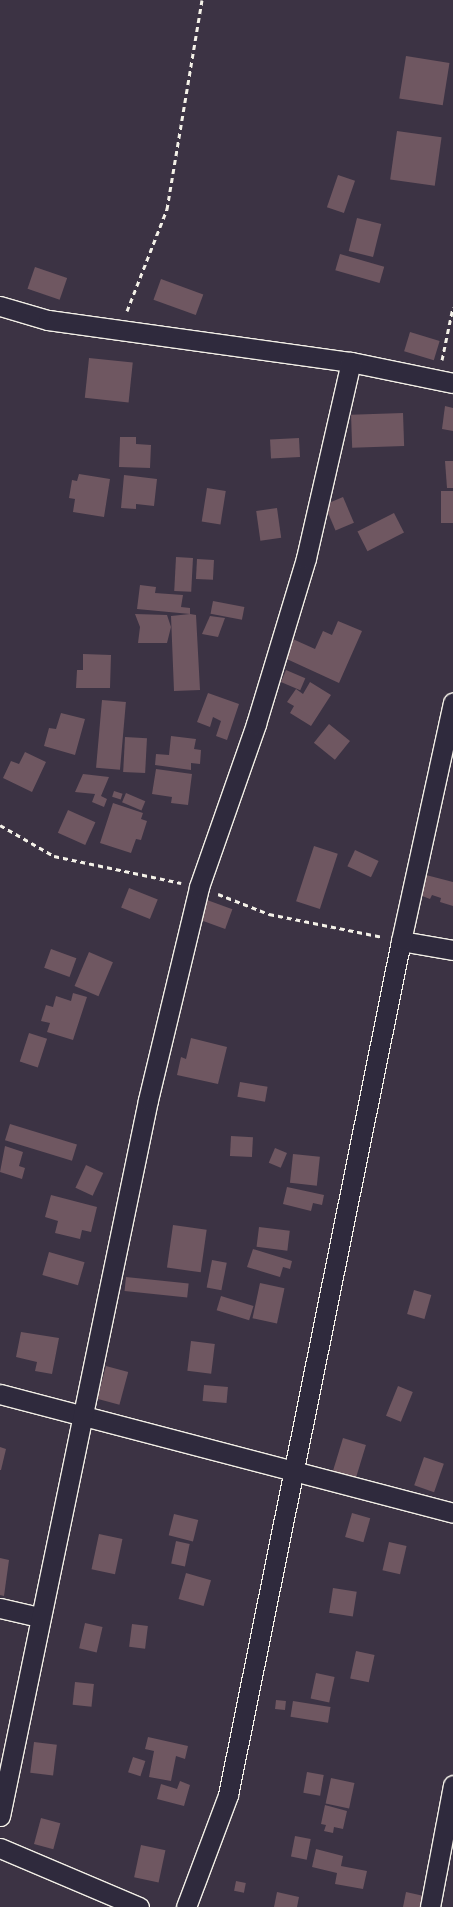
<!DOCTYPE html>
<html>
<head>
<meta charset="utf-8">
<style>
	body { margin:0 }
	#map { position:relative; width:453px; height:1907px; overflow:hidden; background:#3c3344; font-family:"Comic Neue",sans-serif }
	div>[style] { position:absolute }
	.building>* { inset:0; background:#6f5761; transform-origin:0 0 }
	.path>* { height:3px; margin-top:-1.5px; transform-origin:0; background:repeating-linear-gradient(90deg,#f4f1e8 0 5px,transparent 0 9px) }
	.roads { filter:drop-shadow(1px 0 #f4f1e8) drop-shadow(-1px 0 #f4f1e8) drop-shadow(0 1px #f4f1e8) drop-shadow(0 -1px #f4f1e8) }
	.street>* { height:19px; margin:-9.5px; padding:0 9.5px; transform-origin:9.5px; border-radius:9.5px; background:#2f2a3d }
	span { translate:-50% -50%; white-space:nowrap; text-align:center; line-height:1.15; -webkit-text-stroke:4.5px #2f2a3d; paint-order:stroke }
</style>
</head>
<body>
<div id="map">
	<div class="building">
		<div style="left:406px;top:56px;width:44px;height:43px;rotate:9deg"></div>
		<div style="left:397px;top:131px;width:45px;height:49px;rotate:8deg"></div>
		<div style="left:338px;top:175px;width:18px;height:34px;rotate:19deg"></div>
		<div style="left:357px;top:218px;width:25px;height:34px;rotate:14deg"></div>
		<div style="left:340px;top:254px;width:46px;height:17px;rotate:16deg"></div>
		<div style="left:35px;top:267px;width:34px;height:23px;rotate:19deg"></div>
		<div style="left:161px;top:279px;width:45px;height:22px;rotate:20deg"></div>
		<div style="left:410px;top:332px;width:31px;height:20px;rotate:17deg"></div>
		<div style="left:89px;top:358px;width:44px;height:40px;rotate:6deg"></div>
		<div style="clip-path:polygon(445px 406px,453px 408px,453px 431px,442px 429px)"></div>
		<div style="left:403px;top:413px;width:33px;height:52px;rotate:88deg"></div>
		<div style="clip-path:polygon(120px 437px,136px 437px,136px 444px,151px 445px,150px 468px,119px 467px)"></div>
		<div style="left:299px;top:438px;width:19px;height:29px;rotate:87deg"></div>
		<div style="clip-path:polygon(445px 461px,453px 461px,453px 488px,447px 488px)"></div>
		<div style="clip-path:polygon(79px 474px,110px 479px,104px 517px,73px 512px,75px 499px,69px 498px,72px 480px,77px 481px)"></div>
		<div style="clip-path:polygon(124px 475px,157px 479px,154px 506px,136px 504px,136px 509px,121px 508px)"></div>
		<div style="left:207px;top:488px;width:19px;height:34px;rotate:9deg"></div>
		<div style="left:441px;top:491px;width:12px;height:32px"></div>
		<div style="left:343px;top:497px;width:28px;height:20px;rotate:67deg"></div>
		<div style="left:277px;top:508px;width:30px;height:21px;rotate:82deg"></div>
		<div style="left:394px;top:513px;width:22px;height:41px;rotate:63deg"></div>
		<div style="left:176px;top:557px;width:17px;height:34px;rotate:3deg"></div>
		<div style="left:197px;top:559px;width:17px;height:20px;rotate:3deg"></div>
		<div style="clip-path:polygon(140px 585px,156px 587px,155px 593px,183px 595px,181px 607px,190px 608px,190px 614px,196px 615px,200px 690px,174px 691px,171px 616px,190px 614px,137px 609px)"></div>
		<div style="left:213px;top:601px;width:32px;height:13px;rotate:11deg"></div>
		<div style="clip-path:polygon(135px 614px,167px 615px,171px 627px,167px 643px,138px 643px,140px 627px)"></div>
		<div style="clip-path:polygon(210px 616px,225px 618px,218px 637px,202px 634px)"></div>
		<div style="clip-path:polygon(338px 621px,362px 631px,339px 683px,278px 655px,286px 636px,315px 649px,323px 631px,332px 635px)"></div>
		<div style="clip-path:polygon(83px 654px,111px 655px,110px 688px,76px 688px,77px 670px,83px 670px)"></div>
		<div style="left:286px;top:670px;width:21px;height:13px;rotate:23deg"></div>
		<div style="clip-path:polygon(310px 682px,331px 695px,311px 726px,290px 713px,294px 706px,287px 702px,296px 689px,303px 694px)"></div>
		<div style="clip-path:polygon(208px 693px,239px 704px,227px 740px,216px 736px,221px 721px,213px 717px,210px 727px,197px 722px)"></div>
		<div style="left:102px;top:700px;width:24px;height:68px;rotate:5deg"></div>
		<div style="clip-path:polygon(61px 713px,85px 719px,75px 755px,44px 746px,49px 728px,56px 729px)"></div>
		<div style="left:329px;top:724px;width:27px;height:24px;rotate:39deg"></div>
		<div style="clip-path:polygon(171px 736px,196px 739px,194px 749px,201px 750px,200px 764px,191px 763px,191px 770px,155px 765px,156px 754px,169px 755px)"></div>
		<div style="left:125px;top:737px;width:22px;height:35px;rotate:3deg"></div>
		<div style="clip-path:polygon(25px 752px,46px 762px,32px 792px,3px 778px,11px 761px,19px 764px)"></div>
		<div style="clip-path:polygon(156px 769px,192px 774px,188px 805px,171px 803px,172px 797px,152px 794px)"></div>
		<div style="clip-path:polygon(83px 774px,109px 777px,101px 796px,107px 799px,104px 807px,92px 802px,95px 794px,75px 792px)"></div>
		<div style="left:114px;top:791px;width:9px;height:6px;rotate:18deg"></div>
		<div style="left:126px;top:793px;width:21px;height:10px;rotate:23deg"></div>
		<div style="clip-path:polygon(113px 803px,143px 813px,141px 819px,147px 821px,141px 840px,136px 839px,131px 853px,100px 843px)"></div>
		<div style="left:68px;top:810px;width:30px;height:25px;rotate:24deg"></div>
		<div style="left:314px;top:846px;width:25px;height:58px;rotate:18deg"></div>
		<div style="left:355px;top:850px;width:26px;height:18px;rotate:25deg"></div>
		<div style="clip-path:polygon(426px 875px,453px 882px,453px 906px,440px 902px,441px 898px,432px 895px,430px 899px,417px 894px)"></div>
		<div style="left:129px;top:888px;width:31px;height:21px;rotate:22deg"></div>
		<div style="left:207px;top:900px;width:27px;height:21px;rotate:20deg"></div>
		<div style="left:51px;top:949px;width:27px;height:20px;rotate:20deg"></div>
		<div style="left:89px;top:952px;width:26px;height:37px;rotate:23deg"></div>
		<div style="clip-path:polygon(73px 993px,87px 997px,73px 1040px,47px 1032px,50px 1023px,41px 1021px,46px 1005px,53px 1007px,56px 996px,71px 1001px)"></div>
		<div style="left:29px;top:1033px;width:19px;height:30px;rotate:18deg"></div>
		<div style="clip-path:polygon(191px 1038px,227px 1047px,218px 1084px,177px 1075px,181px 1057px,186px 1059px)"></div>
		<div style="left:240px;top:1082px;width:28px;height:15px;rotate:10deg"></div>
		<div style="left:10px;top:1124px;width:70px;height:17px;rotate:17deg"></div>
		<div style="left:231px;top:1136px;width:22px;height:20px;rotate:3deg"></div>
		<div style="clip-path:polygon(5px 1146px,23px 1152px,19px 1166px,25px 1168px,22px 1179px,0 1172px)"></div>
		<div style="left:275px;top:1148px;width:13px;height:16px;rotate:23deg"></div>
		<div style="left:293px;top:1154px;width:27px;height:29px;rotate:6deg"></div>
		<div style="left:86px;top:1165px;width:19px;height:25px;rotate:25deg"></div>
		<div style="clip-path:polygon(287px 1187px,324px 1195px,322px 1205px,313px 1203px,311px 1211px,283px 1204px)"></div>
		<div style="clip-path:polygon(51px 1195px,97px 1207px,91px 1232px,82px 1230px,80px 1239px,55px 1233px,58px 1221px,45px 1217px)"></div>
		<div style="left:173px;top:1225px;width:34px;height:43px;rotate:8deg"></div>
		<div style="left:259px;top:1227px;width:31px;height:20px;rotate:7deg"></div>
		<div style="clip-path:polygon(253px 1249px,292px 1261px,290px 1269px,283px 1267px,280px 1277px,247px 1267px)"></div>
		<div style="left:49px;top:1252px;width:37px;height:24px;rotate:16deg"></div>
		<div style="left:212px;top:1260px;width:15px;height:28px;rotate:11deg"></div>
		<div style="left:126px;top:1277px;width:63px;height:14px;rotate:6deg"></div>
		<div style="left:260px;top:1283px;width:25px;height:36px;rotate:12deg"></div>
		<div style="left:414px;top:1290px;width:18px;height:25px;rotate:16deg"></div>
		<div style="left:221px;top:1296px;width:34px;height:15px;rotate:17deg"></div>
		<div style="clip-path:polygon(21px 1332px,59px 1338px,52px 1374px,35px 1371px,37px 1362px,16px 1357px)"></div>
		<div style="left:191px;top:1341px;width:24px;height:30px;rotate:7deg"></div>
		<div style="left:106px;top:1366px;width:23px;height:34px;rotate:15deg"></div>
		<div style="left:204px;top:1385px;width:24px;height:16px;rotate:5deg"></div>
		<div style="left:398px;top:1386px;width:16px;height:32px;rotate:22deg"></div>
		<div style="left:343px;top:1438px;width:24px;height:37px;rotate:17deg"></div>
		<div style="clip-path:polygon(0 1447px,6px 1449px,1px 1470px,0 1470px)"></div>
		<div style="left:424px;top:1457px;width:21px;height:30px;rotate:19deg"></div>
		<div style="left:352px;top:1513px;width:19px;height:25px;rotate:16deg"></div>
		<div style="left:174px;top:1514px;width:25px;height:22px;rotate:14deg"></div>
		<div style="left:99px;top:1534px;width:24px;height:36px;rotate:12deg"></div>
		<div style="left:176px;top:1541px;width:14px;height:23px;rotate:12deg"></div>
		<div style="left:389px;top:1542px;width:18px;height:29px;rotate:13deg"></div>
		<div style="clip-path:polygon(0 1558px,9px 1560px,4px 1596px,0 1595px)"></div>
		<div style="left:186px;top:1573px;width:26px;height:27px;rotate:16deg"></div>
		<div style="left:333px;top:1588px;width:24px;height:25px;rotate:9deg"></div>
		<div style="left:85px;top:1623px;width:18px;height:26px;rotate:13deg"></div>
		<div style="left:132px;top:1624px;width:16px;height:23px;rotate:7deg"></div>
		<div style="left:356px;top:1651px;width:19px;height:28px;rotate:12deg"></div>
		<div style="left:316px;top:1673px;width:19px;height:26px;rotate:12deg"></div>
		<div style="left:75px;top:1682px;width:19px;height:23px;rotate:6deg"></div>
		<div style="left:276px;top:1700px;width:10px;height:9px;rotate:6deg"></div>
		<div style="left:293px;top:1701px;width:38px;height:16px;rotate:9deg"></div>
		<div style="clip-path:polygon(148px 1737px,188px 1746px,185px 1759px,176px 1756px,171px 1781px,149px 1777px,154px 1751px,145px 1749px)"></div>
		<div style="left:34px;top:1742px;width:23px;height:31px;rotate:7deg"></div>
		<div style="left:133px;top:1757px;width:13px;height:16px;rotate:18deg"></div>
		<div style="left:307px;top:1772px;width:17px;height:21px;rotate:10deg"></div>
		<div style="left:331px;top:1778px;width:24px;height:26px;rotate:12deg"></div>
		<div style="clip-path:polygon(180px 1781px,190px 1785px,184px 1806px,157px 1799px,161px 1784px,177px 1789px)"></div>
		<div style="clip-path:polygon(325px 1805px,347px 1811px,343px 1829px,334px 1827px,333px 1833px,324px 1831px,326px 1825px,321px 1824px)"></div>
		<div style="left:41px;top:1818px;width:20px;height:27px;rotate:15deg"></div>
		<div style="left:295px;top:1836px;width:16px;height:21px;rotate:11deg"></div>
		<div style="left:141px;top:1845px;width:25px;height:33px;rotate:12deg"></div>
		<div style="clip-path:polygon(316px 1849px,343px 1856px,341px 1866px,367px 1871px,363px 1889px,335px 1884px,337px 1873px,312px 1867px)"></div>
		<div style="left:236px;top:1881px;width:10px;height:10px;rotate:11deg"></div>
		<div style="clip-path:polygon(277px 1892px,299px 1897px,297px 1907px,274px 1907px)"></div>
		<div style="clip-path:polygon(406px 1892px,424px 1896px,422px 1907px,403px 1907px)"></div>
	</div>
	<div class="path">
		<div style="left:127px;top:311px;width:110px;rotate:-68.6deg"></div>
		<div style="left:167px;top:209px;width:212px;rotate:-80.5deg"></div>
		<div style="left:442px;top:360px;width:54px;rotate:-78.3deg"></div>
		<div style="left:0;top:825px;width:62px;rotate:29.9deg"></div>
		<div style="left:54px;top:856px;width:130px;rotate:12deg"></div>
		<div style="left:218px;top:894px;width:55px;rotate:21.4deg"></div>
		<div style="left:269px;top:914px;width:116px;rotate:11.4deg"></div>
	</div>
	<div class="roads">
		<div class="street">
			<div style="left:0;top:306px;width:50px;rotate:16.3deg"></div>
			<div style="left:48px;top:320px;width:306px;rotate:7.9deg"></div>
			<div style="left:351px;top:362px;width:104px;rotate:11.6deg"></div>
			<div style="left:401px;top:941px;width:53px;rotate:9.8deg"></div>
			<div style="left:0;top:1394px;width:468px;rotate:14.7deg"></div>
			<div style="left:0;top:1608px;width:40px;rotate:13deg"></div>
			<div style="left:0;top:1816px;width:731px;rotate:-78.32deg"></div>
			<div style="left:148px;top:1100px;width:219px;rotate:-76.5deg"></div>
			<div style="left:199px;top:887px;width:173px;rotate:-70.7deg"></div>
			<div style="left:256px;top:724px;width:173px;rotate:-73.2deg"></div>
			<div style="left:306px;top:558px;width:201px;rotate:-77.1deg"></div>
			<div style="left:0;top:1848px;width:151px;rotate:23deg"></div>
			<div style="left:186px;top:1907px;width:120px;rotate:-69.4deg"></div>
			<div style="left:228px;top:1795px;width:871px;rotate:-78.55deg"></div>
			<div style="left:401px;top:941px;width:244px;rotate:-77.7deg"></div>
			<div style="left:430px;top:1907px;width:124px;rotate:-79.3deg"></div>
		</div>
	</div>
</div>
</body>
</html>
